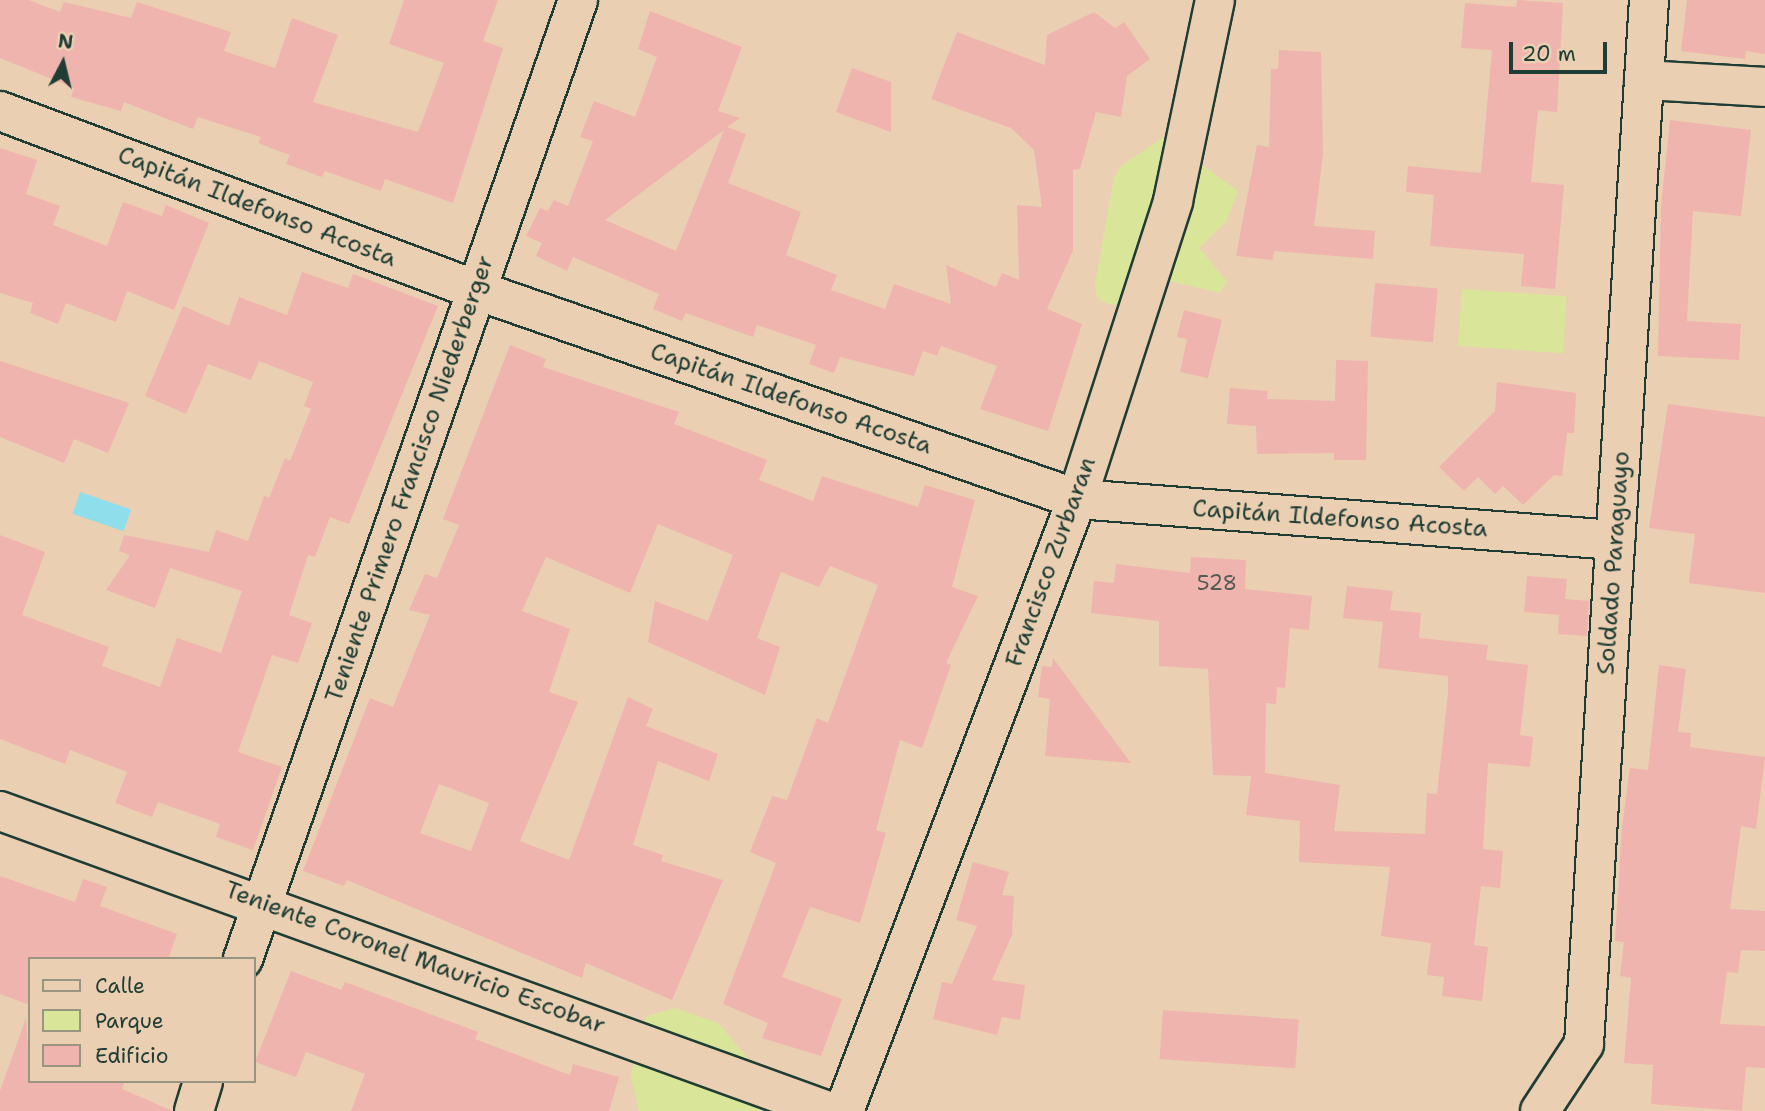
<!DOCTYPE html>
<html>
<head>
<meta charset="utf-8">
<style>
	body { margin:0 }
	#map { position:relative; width:1765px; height:1111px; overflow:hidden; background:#ebcfb2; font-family:"Shantell Sans",sans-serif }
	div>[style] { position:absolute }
	.green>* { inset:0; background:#d9e699; transform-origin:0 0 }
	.water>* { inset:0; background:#8fdeec; transform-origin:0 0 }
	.building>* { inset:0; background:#efb4ae; transform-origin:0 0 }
	.roads { filter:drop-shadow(2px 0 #1f3d34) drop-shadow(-2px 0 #1f3d34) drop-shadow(0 2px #1f3d34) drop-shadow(0 -2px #1f3d34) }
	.minor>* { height:38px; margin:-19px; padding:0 19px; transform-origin:19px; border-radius:19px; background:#ebcfb2 }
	span { translate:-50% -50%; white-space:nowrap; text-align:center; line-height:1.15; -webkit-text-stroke:5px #ebcfb2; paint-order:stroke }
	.number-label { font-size:21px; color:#535b52 }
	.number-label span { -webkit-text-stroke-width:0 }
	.street-label { font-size:24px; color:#1f3d34 }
	.legend { position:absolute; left:28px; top:957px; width:228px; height:126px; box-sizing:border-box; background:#ebcfb2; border:2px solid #999580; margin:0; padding:9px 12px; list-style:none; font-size:21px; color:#1f3d34 }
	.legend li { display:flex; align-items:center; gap:14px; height:35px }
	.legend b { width:35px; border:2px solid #999580 }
	.north { position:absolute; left:28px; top:28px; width:70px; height:70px; -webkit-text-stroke:5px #ebcfb2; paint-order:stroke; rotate:7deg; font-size:19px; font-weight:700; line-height:28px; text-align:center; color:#1f3d34 }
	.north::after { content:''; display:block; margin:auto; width:24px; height:32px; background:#1f3d34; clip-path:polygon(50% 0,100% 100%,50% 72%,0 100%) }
	.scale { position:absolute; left:1509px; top:42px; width:98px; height:32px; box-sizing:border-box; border:4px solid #1f3d34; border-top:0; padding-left:9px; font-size:21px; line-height:24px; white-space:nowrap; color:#1f3d34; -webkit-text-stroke:5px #ebcfb2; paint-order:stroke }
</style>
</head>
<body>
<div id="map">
	<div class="green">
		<div style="clip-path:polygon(1163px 137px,1238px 191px,1227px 220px,1199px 248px,1227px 281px,1220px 293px,1169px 281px,1123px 305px,1108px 304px,1097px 297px,1095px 284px,1114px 178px,1121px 166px)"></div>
		<div style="left:1462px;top:289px;width:105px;height:57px;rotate:4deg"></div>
		<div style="clip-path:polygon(675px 1008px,718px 1023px,793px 1111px,639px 1111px,631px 1076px,640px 1028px,647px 1016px)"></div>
	</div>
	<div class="water">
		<div style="left:80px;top:492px;width:54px;height:23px;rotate:19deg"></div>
	</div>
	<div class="building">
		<div style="clip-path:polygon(0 0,29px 0,60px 12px,64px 2px,131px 18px,137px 2px,231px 32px,224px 51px,275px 68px,292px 18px,338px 35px,313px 102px,418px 132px,444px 63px,389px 44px,404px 0,498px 0,483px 41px,503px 48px,453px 203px,385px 179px,381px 191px,325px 171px,322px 177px,286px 164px,290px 155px,258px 143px,261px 137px,198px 117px,193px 129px,124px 102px,121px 111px,71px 97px,74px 88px,0 58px)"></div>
		<div style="clip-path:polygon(1517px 0,1563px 3px,1557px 112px,1538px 110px,1531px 182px,1564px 185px,1555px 289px,1521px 286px,1524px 254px,1430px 246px,1434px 195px,1406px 192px,1408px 166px,1481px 173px,1492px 50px,1461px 48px,1465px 3px,1516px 7px)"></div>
		<div style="clip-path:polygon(1687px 0,1765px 0,1765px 54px,1746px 51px,1745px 59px,1681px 51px)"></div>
		<div style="clip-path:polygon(evenodd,650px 11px,742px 47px,718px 111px,740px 118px,727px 127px,746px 134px,728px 183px,801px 212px,786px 255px,837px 275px,831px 290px,885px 309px,894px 284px,951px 304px,946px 265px,996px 287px,1002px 273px,1019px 280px,1017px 205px,1042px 207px,1034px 150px,1011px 128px,931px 99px,957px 32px,1045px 65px,1047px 35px,1094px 12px,1115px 28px,1124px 22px,1150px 59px,1127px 76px,1121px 117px,1096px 112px,1080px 169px,1073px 170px,1073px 250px,1047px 309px,1082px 324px,1048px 431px,980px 409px,997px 366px,941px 346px,937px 356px,923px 351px,914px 376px,840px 357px,834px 373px,809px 364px,816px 345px,757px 325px,753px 337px,686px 313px,682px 321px,653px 309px,659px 294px,573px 257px,567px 271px,536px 256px,542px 243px,526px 236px,540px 208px,548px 211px,554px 200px,568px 206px,593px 141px,580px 137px,594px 101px,635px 117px,657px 57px,638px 49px,650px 11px,724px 130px,676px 251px,605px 220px,724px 130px)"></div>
		<div style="clip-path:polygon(1279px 50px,1321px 52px,1323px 154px,1314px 226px,1375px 231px,1373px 259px,1274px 251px,1273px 260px,1236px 256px,1257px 145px,1269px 147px,1271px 69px,1278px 69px)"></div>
		<div style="clip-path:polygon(852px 68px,891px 82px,891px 132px,836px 112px)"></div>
		<div style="clip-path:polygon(1670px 120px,1751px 130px,1741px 216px,1693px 211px,1687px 321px,1741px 324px,1739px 360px,1658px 356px,1661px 207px)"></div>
		<div style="clip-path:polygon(0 148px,37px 160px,26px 194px,60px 206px,53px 225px,107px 246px,123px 202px,162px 216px,166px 205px,209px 223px,174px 310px,127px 291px,116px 322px,66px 303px,58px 324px,30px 313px,33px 303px,0 293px)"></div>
		<div style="clip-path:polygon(302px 272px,348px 288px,353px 274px,438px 306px,349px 524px,330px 517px,315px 557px,308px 555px,289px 615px,312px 623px,298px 663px,272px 655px,238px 752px,282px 767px,253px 850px,216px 837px,220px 824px,158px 802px,152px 817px,115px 803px,127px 772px,70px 750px,65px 764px,0 739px,0 535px,45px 552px,22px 615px,109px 647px,102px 666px,160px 687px,177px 638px,221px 653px,242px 591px,170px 568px,155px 608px,106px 590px,130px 555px,119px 551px,124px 535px,209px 552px,216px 530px,248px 541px,264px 496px,269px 498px,285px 458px,290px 461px,311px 409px,304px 406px,313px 382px,259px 361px,251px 380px,208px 364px,186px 414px,145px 396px,183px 306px,229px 326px,239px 297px,287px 315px)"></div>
		<div style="left:1375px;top:283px;width:63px;height:54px;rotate:5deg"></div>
		<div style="clip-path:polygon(1184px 310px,1222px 320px,1208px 378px,1180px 372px,1187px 339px,1177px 337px)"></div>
		<div style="clip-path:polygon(evenodd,510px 345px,546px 359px,543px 367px,679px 412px,674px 424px,767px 460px,759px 480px,813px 501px,822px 476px,918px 507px,925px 485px,975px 500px,952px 587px,978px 596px,946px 663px,951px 665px,922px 748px,900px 740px,876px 830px,886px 833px,860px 923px,810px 907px,782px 977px,842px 999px,821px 1056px,762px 1038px,768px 1023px,723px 1004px,776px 863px,750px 852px,772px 796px,787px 800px,817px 718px,828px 723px,878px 585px,830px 566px,819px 587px,781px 572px,757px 638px,780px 647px,765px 695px,648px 642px,655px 601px,708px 621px,733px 555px,658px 524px,630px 593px,546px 557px,522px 611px,570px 629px,549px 692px,578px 702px,520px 841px,569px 860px,628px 697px,653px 709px,646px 726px,718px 754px,709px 781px,658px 761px,633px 845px,663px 855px,661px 861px,723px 880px,672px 1000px,586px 963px,582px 978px,347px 880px,344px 886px,303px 871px,370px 698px,393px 707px,430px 615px,409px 610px,425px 574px,437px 578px,459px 525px,443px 519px,510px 345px,439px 784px,489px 803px,471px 851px,420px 833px,439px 784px)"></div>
		<div style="clip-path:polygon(1336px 360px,1368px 361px,1366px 460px,1334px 460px,1334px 453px,1257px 454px,1256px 426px,1227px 424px,1230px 388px,1268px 391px,1267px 399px,1335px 401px)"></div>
		<div style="clip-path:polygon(0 361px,129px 403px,108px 453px,74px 439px,64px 463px,0 437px)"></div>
		<div style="clip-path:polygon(1497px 382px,1576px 393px,1574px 433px,1567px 433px,1562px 476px,1554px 475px,1523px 505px,1503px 486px,1495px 494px,1478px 477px,1464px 491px,1439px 467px,1495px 411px)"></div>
		<div style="clip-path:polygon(1668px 404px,1765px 417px,1765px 593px,1689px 583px,1695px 534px,1649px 528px)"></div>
		<div style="clip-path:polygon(1191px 557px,1246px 560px,1245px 589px,1312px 596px,1309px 630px,1290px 628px,1285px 688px,1277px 687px,1276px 704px,1266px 703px,1265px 773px,1340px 785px,1334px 831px,1425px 834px,1427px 793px,1437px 794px,1448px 693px,1448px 676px,1378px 668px,1383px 622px,1343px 618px,1347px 586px,1393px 591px,1390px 610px,1421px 613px,1419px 638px,1488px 645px,1486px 660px,1528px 665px,1520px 735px,1533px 737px,1530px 767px,1488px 763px,1483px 849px,1503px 851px,1500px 888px,1481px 886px,1474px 945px,1488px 947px,1482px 1001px,1442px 996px,1444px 977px,1427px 975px,1431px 943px,1381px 936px,1390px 867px,1299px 862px,1300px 821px,1246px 815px,1251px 776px,1213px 775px,1208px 669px,1159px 666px,1159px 621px,1091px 613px,1094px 581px,1114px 583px,1116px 564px,1190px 573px)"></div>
		<div style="clip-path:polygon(1527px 576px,1567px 579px,1565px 599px,1589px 601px,1587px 636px,1558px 634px,1559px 615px,1524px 612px)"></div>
		<div style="clip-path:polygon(1053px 658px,1131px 763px,1045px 756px,1050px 699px,1038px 697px,1042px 666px,1052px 667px)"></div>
		<div style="clip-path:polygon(1659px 665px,1686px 669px,1678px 732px,1691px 733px,1690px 747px,1765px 757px,1756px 829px,1741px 826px,1730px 909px,1765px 911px,1765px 951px,1741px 950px,1738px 973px,1727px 972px,1720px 1024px,1765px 1026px,1765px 1068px,1746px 1067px,1742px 1111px,1651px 1104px,1653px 1065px,1624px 1063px,1631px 978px,1620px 976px,1624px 942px,1615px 941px,1622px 827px,1630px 768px,1648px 770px)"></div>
		<div style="clip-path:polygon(973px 862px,1009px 872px,1002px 895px,1014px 896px,1012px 935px,992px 980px,1025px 985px,1020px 1020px,1002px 1017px,997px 1035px,933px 1019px,942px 982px,952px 984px,977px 926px,956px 920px)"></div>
		<div style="clip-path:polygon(0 876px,75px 902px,83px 879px,107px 887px,100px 906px,177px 934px,168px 959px,30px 959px,30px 1005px,0 994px)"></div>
		<div style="clip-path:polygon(291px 971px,341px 990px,345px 982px,438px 1017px,478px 1032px,475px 1039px,570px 1075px,573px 1064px,619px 1077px,609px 1111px,351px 1111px,365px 1074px,306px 1052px,296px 1077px,255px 1062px)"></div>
		<div style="left:1163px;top:1010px;width:136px;height:49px;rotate:4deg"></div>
		<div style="clip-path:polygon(26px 1018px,30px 1081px,125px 1081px,122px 1089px,173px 1111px,0 1111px,0 1091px)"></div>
	</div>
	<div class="roads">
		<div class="minor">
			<div style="left:1644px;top:80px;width:121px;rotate:3.3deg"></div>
			<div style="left:0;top:111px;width:509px;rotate:20.61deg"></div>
			<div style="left:476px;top:290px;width:636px;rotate:19.18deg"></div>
			<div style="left:1077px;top:499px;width:540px;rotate:4.36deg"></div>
			<div style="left:0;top:811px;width:881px;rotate:19.92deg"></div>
			<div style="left:243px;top:959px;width:1016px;rotate:-70.74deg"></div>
			<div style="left:194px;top:1111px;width:31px;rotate:-73deg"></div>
			<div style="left:844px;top:1111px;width:655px;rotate:-69.16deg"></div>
			<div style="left:1077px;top:499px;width:313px;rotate:-72.1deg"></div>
			<div style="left:1173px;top:201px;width:205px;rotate:-78.2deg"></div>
			<div style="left:1540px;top:1111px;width:80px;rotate:-56.7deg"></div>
			<div style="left:1584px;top:1044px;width:1046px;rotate:-86.44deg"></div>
		</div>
	</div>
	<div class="number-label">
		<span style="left:1217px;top:583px">528</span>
	</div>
	<div class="street-label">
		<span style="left:257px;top:207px;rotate:21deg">Capitán Ildefonso Acosta</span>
		<span style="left:791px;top:399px;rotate:19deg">Capitán Ildefonso Acosta</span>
		<span style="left:410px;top:479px;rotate:-71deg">Teniente Primero Francisco Niederberger</span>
		<span style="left:1340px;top:519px;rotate:4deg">Capitán Ildefonso Acosta</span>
		<span style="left:1051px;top:562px;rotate:-70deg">Francisco Zurbaran</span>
		<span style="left:1614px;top:563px;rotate:-86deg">Soldado Paraguayo</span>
		<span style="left:415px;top:958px;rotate:20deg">Teniente Coronel Mauricio Escobar</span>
	</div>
	<ul class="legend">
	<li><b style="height:9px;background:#ebcfb2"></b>Calle</li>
	<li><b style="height:19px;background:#d9e699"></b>Parque</li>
	<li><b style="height:19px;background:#efb4ae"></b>Edificio</li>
	</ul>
	<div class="north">N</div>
	<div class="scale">20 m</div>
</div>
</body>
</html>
